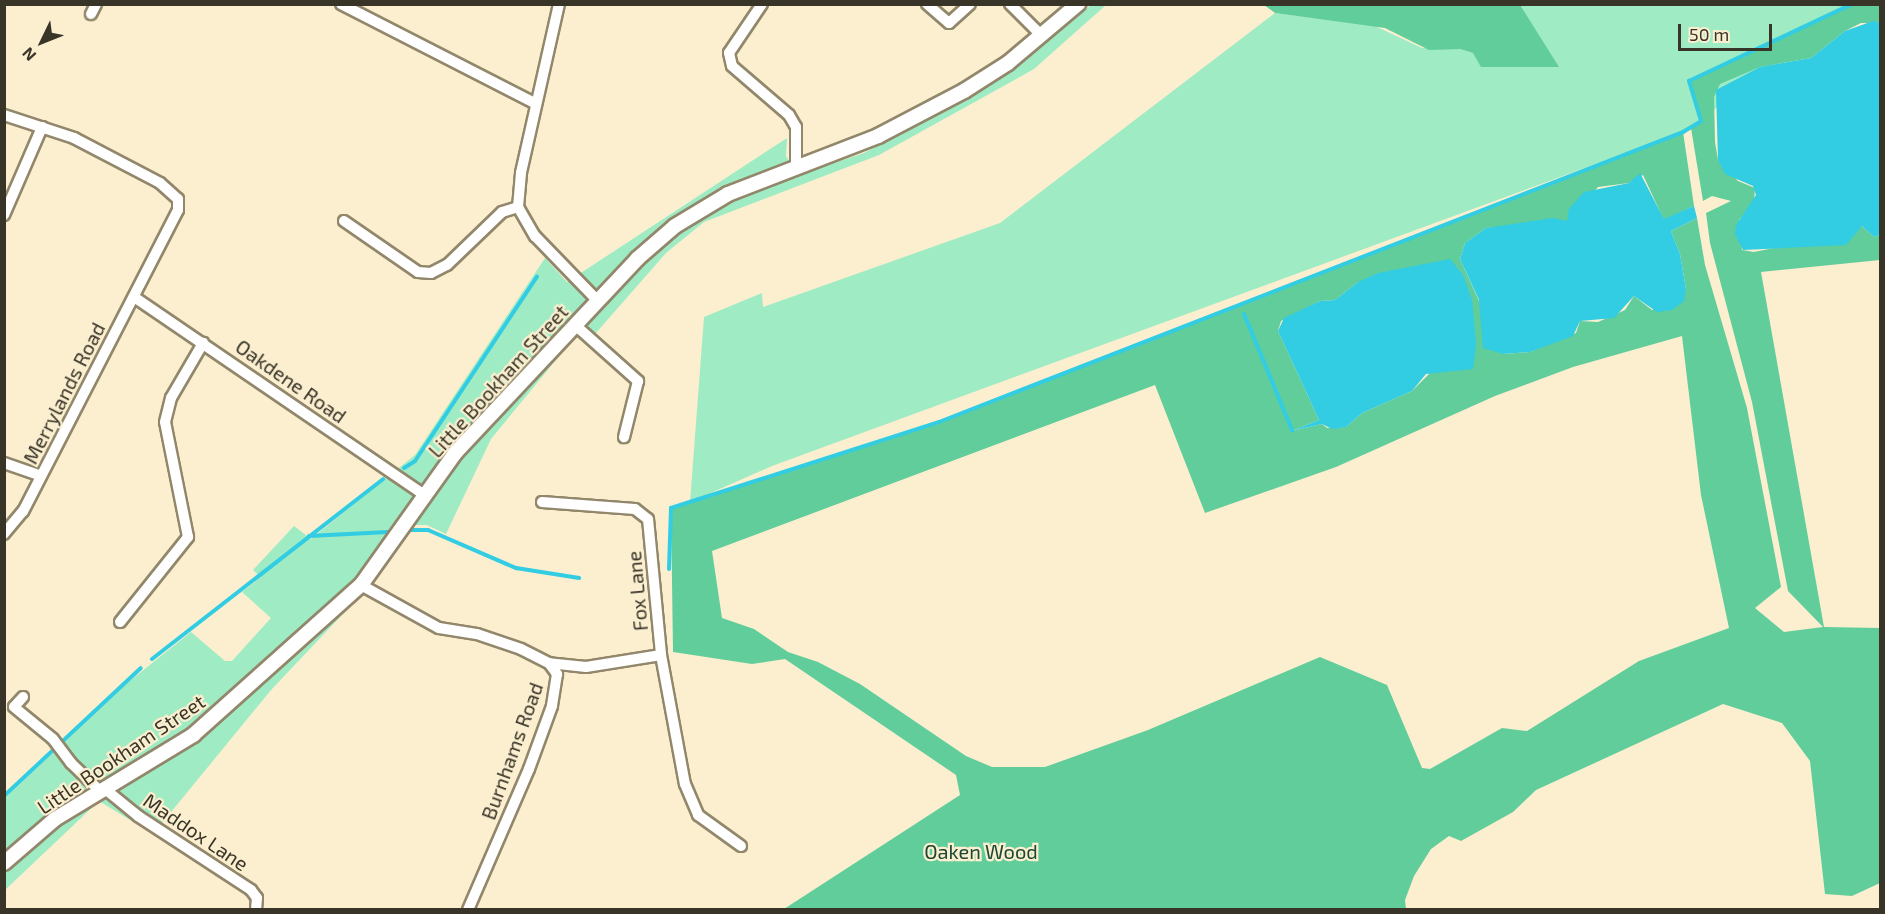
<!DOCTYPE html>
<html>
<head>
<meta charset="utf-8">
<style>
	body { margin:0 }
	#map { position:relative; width:1885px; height:914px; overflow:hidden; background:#fbefd0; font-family:"Exo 2",sans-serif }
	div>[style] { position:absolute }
	.green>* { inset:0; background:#9febc4 }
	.forest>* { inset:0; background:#60cd9b }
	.water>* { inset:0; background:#32cce3 }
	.stream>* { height:4px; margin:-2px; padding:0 2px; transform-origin:2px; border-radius:2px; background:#32cce3 }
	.roads { filter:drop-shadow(2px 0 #92876b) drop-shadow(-2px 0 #92876b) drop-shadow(0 2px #92876b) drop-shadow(0 -2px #92876b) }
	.minor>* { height:10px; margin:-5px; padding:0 5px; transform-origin:5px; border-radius:5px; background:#fff }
	.tertiary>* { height:14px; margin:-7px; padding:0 7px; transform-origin:7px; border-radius:7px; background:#fff }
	span { translate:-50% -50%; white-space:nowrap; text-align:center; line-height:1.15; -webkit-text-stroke:4.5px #fbefd0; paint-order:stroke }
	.street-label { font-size:20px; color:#393428 }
	.park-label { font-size:20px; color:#1b4834 }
	.frame { position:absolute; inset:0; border:6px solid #393428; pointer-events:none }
	.north { position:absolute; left:12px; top:12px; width:60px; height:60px; -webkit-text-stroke:4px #fbefd0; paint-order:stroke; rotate:227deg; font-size:16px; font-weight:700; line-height:24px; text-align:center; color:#393428 }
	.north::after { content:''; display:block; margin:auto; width:21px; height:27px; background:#393428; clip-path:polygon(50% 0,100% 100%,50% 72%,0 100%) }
	.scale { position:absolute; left:1678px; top:24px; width:94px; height:27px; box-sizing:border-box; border:3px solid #393428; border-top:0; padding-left:8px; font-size:18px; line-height:21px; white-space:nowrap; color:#393428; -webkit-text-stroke:4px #fbefd0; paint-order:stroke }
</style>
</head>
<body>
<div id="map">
	<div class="green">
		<div style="clip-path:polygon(1091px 5px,1106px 5px,1034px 69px,879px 155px,704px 222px,666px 253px,595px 334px,585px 329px,565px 349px,491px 439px,446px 534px,427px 525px,414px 525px,377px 578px,271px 690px,153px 834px,99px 801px,5px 890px,5px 798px,126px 684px,191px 632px,225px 661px,232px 661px,271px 618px,242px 592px,261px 577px,253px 570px,294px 526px,311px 539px,415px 455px,545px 258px,567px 282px,787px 138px,786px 156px,798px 175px,864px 153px,1003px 76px)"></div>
		<div style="clip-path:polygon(1518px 5px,1858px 5px,1683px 132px,772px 466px,690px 502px,704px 317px,762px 293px,763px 307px,1000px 223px,1275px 13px,1375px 26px,1422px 48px,1460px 49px,1473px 53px)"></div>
	</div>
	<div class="forest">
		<div style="clip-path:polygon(1264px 5px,1520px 5px,1559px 67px,1481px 67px,1473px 53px,1460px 49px,1429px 50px,1385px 28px,1275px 13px)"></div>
		<div style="clip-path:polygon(evenodd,1852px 5px,1880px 5px,1880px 23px,1861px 23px,1845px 31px,1811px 58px,1760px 67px,1720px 84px,1714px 97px,1715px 142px,1718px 160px,1738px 181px,1755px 188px,1754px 203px,1739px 220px,1742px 250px,1754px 252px,1854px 232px,1862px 226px,1874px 237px,1880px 235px,1880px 260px,1761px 272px,1824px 627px,1880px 628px,1880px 883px,1852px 896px,1825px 894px,1810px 761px,1782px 723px,1723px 704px,1536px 790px,1513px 812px,1461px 841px,1449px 836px,1431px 849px,1414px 876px,1405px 900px,1406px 909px,784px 909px,960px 795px,956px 775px,785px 659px,752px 664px,673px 652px,671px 508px,939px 422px,1683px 132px,1694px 206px,1664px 220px,1643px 175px,1629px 183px,1598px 187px,1568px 222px,1486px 228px,1465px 243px,1460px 259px,1503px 354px,1530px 352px,1576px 333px,1580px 321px,1598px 322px,1625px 310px,1634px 296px,1652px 310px,1686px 289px,1680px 254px,1671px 231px,1697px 218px,1705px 265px,1747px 408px,1781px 587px,1755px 608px,1784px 632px,1823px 627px,1788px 591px,1752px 402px,1710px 243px,1706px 213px,1731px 201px,1712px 196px,1703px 201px,1691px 128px,1700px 121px,1689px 81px,1852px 5px,1358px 282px,1430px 373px,1412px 391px,1362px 413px,1346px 427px,1327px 428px,1322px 424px,1292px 431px,1319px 420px,1278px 331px,1281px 321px,1320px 301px,1335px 300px,1358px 282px,1852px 5px,1682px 336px,1701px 495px,1729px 628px,1639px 661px,1527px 731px,1502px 728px,1430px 769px,1422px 768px,1387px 685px,1320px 657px,1148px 730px,1045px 767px,992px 767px,966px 756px,860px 684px,818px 662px,788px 652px,754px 629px,722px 618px,712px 551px,1155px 385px,1205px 513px,1336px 467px,1495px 396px,1573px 367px,1682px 336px)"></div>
	</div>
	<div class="water">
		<div style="clip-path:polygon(1873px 21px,1880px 23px,1880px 235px,1874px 237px,1862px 226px,1846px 245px,1743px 250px,1735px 234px,1736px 225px,1756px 195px,1753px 186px,1725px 174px,1718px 160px,1716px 90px,1760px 67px,1811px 58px,1845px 31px)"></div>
		<div style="clip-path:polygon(1640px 173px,1664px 219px,1694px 206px,1697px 218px,1671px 231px,1680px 254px,1686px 289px,1684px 301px,1672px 310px,1657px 312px,1634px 296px,1614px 318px,1580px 321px,1573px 336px,1530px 352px,1503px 354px,1483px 348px,1479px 300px,1460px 259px,1465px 243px,1486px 228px,1553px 218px,1567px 221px,1569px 209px,1584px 192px,1629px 183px)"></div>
		<div style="clip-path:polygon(1450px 259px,1463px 275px,1472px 300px,1476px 344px,1473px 369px,1426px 374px,1412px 391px,1362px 413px,1346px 427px,1332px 429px,1322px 424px,1292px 431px,1319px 420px,1278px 331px,1284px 318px,1320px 301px,1335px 300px,1358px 282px,1378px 273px)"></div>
	</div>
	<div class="stream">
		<div style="left:1244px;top:314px;width:126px;rotate:67.5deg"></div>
		<div style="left:404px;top:468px;width:13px;rotate:-32deg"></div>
		<div style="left:415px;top:461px;width:221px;rotate:-56.5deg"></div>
		<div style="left:411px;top:530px;width:17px"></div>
		<div style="left:428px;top:530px;width:96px;rotate:23.4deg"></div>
		<div style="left:516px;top:568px;width:64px;rotate:9deg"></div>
		<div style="left:309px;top:536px;width:79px;rotate:-2.9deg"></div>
		<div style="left:669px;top:569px;width:61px;rotate:-88.1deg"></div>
		<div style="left:671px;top:508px;width:281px;rotate:-17.8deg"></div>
		<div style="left:939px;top:422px;width:799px;rotate:-21.3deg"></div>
		<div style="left:1683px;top:132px;width:21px;rotate:-31deg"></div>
		<div style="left:1701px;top:121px;width:42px;rotate:-106.7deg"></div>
		<div style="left:1689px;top:81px;width:180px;rotate:-25.3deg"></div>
		<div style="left:152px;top:659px;width:293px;rotate:-37.9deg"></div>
		<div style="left:4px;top:796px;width:187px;rotate:-43.1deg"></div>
	</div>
	<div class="roads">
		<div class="minor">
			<div style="left:341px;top:4px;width:219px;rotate:27.1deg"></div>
			<div style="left:559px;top:4px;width:173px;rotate:102.7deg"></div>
			<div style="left:521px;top:173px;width:34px;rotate:95deg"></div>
			<div style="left:518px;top:207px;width:34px;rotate:60deg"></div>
			<div style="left:535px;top:236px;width:89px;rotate:45.9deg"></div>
			<div style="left:762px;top:4px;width:59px;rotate:124deg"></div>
			<div style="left:729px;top:53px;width:13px;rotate:77deg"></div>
			<div style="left:732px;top:66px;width:75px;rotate:40.7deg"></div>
			<div style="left:789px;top:115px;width:14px;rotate:60deg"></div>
			<div style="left:796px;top:127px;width:39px;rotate:90deg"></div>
			<div style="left:927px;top:4px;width:29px;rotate:41deg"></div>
			<div style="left:949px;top:23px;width:28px;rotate:-42deg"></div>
			<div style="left:1010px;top:4px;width:45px;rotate:45deg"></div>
			<div style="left:91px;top:14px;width:11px;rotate:-63deg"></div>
			<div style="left:4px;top:115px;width:74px;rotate:18.2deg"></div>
			<div style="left:74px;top:138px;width:97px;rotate:27.6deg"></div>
			<div style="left:160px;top:183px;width:24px;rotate:42deg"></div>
			<div style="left:178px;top:199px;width:11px;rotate:90deg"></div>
			<div style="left:178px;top:210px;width:339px;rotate:117.2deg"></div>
			<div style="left:23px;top:511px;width:30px;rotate:130deg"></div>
			<div style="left:4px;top:215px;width:96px;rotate:-66.6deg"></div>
			<div style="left:344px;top:221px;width:90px;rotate:34.6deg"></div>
			<div style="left:418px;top:272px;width:13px;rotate:4deg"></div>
			<div style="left:431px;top:273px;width:18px;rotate:-27deg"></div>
			<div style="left:447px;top:265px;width:76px;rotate:-43.9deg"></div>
			<div style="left:502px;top:212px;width:17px;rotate:-17deg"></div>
			<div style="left:134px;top:297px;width:353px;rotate:34.3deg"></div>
			<div style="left:574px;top:324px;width:86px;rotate:41.7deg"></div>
			<div style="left:638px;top:381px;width:58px;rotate:104deg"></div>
			<div style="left:4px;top:463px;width:39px;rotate:19deg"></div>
			<div style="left:542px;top:502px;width:93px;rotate:4.3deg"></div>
			<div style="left:635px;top:509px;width:16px;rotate:38deg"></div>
			<div style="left:648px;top:519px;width:137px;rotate:84.5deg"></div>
			<div style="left:661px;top:655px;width:76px;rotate:170.9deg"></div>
			<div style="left:586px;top:667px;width:37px;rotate:-174deg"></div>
			<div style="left:361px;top:585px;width:89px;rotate:28.9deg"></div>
			<div style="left:439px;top:628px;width:38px;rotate:9deg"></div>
			<div style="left:477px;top:634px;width:46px;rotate:18.8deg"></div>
			<div style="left:521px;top:649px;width:31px;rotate:27deg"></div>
			<div style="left:549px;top:663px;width:14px;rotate:54deg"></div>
			<div style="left:557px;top:674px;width:32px;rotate:99deg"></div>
			<div style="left:552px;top:706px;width:67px;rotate:110.1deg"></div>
			<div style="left:529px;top:769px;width:154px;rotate:113.4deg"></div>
			<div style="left:120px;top:622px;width:109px;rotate:-51.3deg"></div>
			<div style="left:188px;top:537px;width:117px;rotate:-101.3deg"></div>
			<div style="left:165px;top:422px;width:25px;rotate:-76deg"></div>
			<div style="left:171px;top:398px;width:64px;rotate:-59.8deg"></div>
			<div style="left:661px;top:655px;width:131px;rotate:79.5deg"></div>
			<div style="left:685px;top:784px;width:34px;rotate:67deg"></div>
			<div style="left:698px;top:815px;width:53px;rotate:35.8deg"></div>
			<div style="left:23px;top:697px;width:13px;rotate:132deg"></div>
			<div style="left:14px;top:707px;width:50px;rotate:39.4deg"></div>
			<div style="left:53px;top:739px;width:30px;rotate:53deg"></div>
			<div style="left:71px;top:763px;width:42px;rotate:44deg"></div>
			<div style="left:105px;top:789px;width:43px;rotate:39.3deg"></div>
			<div style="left:138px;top:816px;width:135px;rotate:33.2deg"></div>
			<div style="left:251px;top:890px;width:10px;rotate:53deg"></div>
			<div style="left:257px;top:898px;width:12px;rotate:95deg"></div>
		</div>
		<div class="tertiary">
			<div style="left:4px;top:863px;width:67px;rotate:-40.8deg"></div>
			<div style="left:55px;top:819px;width:162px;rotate:-31.3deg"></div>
			<div style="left:193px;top:735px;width:225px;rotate:-41.8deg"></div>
			<div style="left:361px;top:585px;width:163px;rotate:-54.5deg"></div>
			<div style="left:456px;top:452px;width:265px;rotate:-46.8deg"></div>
			<div style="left:637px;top:259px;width:50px;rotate:-41deg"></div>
			<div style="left:675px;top:226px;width:62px;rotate:-31.1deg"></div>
			<div style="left:728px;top:194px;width:161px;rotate:-21.1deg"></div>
			<div style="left:878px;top:136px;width:97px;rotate:-27.6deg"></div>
			<div style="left:964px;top:91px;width:52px;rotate:-32.5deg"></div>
			<div style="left:1008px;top:63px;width:92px;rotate:-40.1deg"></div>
		</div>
	</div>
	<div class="street-label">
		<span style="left:291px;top:381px;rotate:35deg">Oakdene Road</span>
		<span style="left:498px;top:381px;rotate:-48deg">Little Bookham Street</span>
		<span style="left:64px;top:393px;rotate:-63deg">Merrylands Road</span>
		<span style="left:637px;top:591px;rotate:-95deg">Fox Lane</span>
		<span style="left:512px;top:751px;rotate:-70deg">Burnhams Road</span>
		<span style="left:121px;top:754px;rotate:-34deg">Little Bookham Street</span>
		<span style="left:196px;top:832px;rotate:34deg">Maddox Lane</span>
	</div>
	<div class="park-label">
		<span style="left:981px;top:851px">Oaken Wood</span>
	</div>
	<div class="frame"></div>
	<div class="north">N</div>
	<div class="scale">50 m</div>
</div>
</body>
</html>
